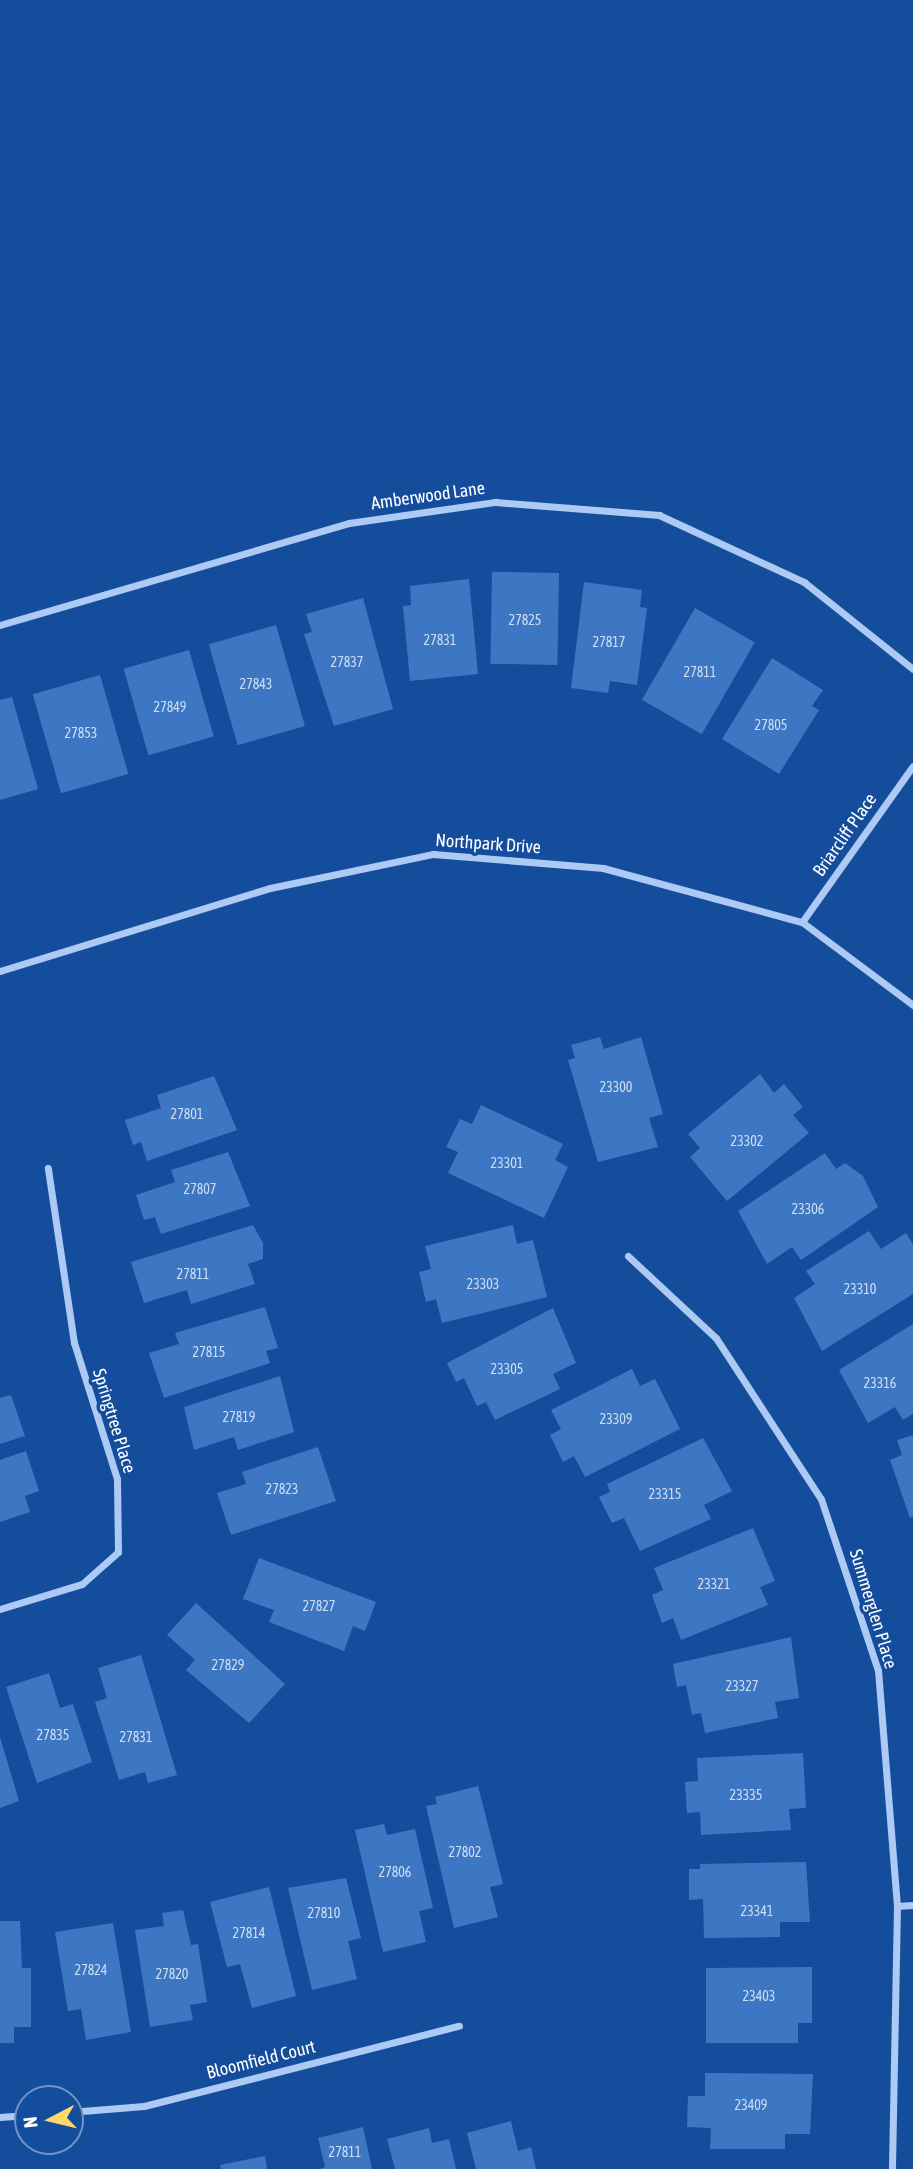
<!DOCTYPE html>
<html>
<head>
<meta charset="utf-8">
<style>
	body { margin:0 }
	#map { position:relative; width:913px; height:2169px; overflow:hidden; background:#154d9d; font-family:"Asap Condensed",sans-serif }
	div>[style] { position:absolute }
	.building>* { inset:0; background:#3d77c4; transform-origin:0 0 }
	.minor>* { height:7px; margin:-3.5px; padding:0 3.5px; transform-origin:3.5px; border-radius:3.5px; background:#accaf3 }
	span { translate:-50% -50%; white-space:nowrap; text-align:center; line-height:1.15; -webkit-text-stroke:7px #154d9d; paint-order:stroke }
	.number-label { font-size:14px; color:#ceddf0 }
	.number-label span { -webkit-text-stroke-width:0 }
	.street-label { font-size:18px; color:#fff }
	.north { position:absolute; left:14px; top:2085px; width:70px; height:70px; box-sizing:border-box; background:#154d9d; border:2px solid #7394c4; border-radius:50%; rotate:263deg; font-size:19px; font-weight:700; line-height:28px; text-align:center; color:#fff }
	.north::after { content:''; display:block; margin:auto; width:24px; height:32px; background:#ffd96e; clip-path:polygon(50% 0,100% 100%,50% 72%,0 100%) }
</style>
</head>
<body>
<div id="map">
	<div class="building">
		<div style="left:559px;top:573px;width:92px;height:67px;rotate:91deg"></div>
		<div style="clip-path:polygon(469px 579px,478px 674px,410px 681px,403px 606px,411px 605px,410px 586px)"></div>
		<div style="clip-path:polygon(584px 582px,642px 590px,640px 607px,647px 608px,637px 685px,610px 681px,608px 693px,571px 688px)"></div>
		<div style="clip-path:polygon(363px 598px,393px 709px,334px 726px,304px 634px,312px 632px,306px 614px)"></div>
		<div style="left:695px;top:608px;width:69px;height:106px;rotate:30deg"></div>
		<div style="left:276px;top:625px;width:105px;height:70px;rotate:74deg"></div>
		<div style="left:189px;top:650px;width:90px;height:68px;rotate:74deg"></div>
		<div style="clip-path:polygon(772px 658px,823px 690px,812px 706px,819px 710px,779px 774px,722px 739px)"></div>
		<div style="left:100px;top:675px;width:103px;height:70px;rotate:74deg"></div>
		<div style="clip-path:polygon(12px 697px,38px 789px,0 800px,0 700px)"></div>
		<div style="clip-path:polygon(600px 1037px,604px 1049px,641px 1037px,663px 1114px,649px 1118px,658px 1147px,598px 1162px,568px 1060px,575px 1058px,571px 1045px)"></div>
		<div style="clip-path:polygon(760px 1074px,774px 1093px,784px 1084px,803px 1107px,793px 1115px,809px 1133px,727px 1201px,690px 1157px,700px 1148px,688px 1134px)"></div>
		<div style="clip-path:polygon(214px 1076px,237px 1130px,147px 1161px,141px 1142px,133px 1145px,125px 1120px,161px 1108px,157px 1095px)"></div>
		<div style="clip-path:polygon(481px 1105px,563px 1144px,555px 1160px,568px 1167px,544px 1218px,448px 1173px,458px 1152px,446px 1147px,460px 1119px,472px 1124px)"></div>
		<div style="clip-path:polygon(228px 1152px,250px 1206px,161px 1234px,155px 1217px,144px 1220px,136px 1195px,175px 1182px,171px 1170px)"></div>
		<div style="clip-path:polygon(825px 1153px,836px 1169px,845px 1163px,863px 1176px,878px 1207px,801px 1260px,792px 1247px,767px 1264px,738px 1211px)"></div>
		<div style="clip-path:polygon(253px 1225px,263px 1243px,263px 1259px,248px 1264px,255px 1284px,191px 1304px,187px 1290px,144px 1303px,131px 1262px)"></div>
		<div style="clip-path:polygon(513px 1225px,517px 1244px,533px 1240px,547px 1297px,442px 1323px,436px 1299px,426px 1302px,419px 1272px,431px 1269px,425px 1246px)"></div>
		<div style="clip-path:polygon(869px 1231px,881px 1249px,906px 1233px,913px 1244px,913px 1294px,822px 1351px,794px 1298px,815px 1284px,806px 1271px)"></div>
		<div style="clip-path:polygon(265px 1307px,278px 1348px,266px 1351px,270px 1363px,164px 1398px,149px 1353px,179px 1344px,175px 1333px)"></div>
		<div style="clip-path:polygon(553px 1308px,576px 1363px,553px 1374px,560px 1389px,495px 1420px,486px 1402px,477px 1406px,464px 1378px,456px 1382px,447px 1363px)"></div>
		<div style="clip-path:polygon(913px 1324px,913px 1414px,903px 1420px,895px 1407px,868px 1423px,839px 1370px)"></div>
		<div style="clip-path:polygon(632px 1369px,640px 1386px,655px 1379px,680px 1429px,585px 1477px,574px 1456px,563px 1462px,550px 1435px,561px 1429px,551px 1410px)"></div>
		<div style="clip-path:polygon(280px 1376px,294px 1432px,238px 1450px,234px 1437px,194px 1450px,184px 1407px)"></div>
		<div style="clip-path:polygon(11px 1395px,25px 1436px,0 1444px,0 1398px)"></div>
		<div style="clip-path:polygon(913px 1435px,913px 1517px,910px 1518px,890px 1460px,902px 1455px,897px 1440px)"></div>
		<div style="clip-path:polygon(703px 1438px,732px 1491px,704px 1505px,711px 1519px,640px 1551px,624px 1518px,612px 1523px,599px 1497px,610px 1492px,607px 1484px)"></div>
		<div style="clip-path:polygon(318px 1447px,336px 1501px,231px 1535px,217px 1493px,246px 1484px,242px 1472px)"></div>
		<div style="clip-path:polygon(26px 1451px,39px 1491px,25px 1496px,30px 1512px,0 1522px,0 1460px)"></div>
		<div style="clip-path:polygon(753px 1528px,775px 1581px,760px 1587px,768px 1605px,681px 1640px,673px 1618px,662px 1623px,652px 1595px,663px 1590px,654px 1568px)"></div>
		<div style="clip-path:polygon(259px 1558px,376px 1602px,365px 1631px,353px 1626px,344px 1651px,269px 1622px,274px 1610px,243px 1599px)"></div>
		<div style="clip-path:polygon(196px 1603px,285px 1684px,249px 1723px,186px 1670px,195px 1660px,167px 1635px)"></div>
		<div style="clip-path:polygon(791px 1637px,799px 1698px,775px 1702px,778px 1718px,705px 1733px,701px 1713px,692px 1715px,686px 1685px,677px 1687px,673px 1664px)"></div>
		<div style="clip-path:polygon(141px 1655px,177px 1775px,148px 1783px,145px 1772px,119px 1780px,95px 1702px,107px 1698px,98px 1668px)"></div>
		<div style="clip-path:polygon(49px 1673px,60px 1708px,73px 1704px,92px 1762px,37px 1783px,6px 1687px)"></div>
		<div style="clip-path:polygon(0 1737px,19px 1801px,0 1808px)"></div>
		<div style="clip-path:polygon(803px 1753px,806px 1808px,789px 1809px,791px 1830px,701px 1835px,700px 1812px,687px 1813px,685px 1782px,698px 1781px,697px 1758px)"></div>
		<div style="clip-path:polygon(478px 1786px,503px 1884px,490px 1887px,498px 1917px,454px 1928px,426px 1806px,437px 1804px,435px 1797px)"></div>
		<div style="clip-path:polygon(384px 1824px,387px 1835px,415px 1829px,433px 1908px,419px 1911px,426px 1942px,383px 1952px,355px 1830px)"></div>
		<div style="clip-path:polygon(806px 1862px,810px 1922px,780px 1922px,780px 1937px,704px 1938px,703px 1899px,689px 1900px,689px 1869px,700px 1869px,700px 1864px)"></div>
		<div style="clip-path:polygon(346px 1878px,361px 1938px,348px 1941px,357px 1979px,312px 1990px,288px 1888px)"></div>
		<div style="clip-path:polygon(269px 1887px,296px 1996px,252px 2008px,240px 1964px,227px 1967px,210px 1902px)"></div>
		<div style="clip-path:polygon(183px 1910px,191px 1945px,198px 1944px,207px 2002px,190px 2005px,193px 2020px,150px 2027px,135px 1930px,164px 1926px,162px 1913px)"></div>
		<div style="clip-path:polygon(0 1921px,20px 1921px,22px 1968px,31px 1968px,31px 2027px,14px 2027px,14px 2043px,0 2043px)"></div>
		<div style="clip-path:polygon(113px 1923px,131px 2032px,86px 2040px,81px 2009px,68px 2011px,55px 1932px)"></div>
		<div style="clip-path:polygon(812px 1967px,812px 2023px,798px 2023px,798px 2043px,706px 2043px,706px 1968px)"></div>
		<div style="clip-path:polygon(705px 2073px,813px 2074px,810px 2134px,785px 2134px,785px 2149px,710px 2149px,711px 2128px,687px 2127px,688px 2096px,705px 2096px)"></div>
		<div style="clip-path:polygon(511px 2121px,518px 2151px,531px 2147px,536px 2169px,476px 2169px,467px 2133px)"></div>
		<div style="clip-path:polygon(363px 2127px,372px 2169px,320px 2169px,325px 2167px,318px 2138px)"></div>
		<div style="clip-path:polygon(429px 2128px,432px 2143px,449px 2139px,456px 2169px,395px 2169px,387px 2139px)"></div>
		<div style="clip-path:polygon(265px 2156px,267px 2169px,221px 2169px,220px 2165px)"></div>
	</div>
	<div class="minor">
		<div style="left:0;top:625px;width:364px;rotate:-16.3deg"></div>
		<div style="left:349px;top:523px;width:148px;rotate:-8.2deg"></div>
		<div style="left:495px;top:502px;width:165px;rotate:4.5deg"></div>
		<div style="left:659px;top:515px;width:160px;rotate:24.8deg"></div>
		<div style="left:804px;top:582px;width:139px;rotate:38.6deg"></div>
		<div style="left:802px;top:922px;width:191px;rotate:-54.6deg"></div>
		<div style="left:0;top:971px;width:282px;rotate:-17.1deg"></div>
		<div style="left:270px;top:888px;width:167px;rotate:-11.8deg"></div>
		<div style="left:433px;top:854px;width:171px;rotate:4.7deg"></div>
		<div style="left:603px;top:868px;width:206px;rotate:15.2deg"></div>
		<div style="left:802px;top:922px;width:139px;rotate:36.8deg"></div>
		<div style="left:628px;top:1256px;width:120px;rotate:43deg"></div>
		<div style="left:716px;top:1338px;width:192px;rotate:56.9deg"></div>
		<div style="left:821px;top:1499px;width:180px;rotate:71.6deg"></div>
		<div style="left:878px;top:1670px;width:237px;rotate:85.4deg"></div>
		<div style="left:897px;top:1906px;width:263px;rotate:91.1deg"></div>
		<div style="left:0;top:1609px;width:86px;rotate:-17deg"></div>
		<div style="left:82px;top:1584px;width:48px;rotate:-41.6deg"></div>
		<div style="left:118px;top:1552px;width:73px;rotate:-90.8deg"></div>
		<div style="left:117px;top:1479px;width:143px;rotate:-107.5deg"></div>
		<div style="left:74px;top:1343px;width:177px;rotate:-98.5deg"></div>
		<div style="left:897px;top:1906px;width:16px;rotate:-4deg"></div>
		<div style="left:70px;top:2112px;width:74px;rotate:-4.6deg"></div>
		<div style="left:144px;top:2106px;width:325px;rotate:-14.3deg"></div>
		<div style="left:0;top:2117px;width:28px;rotate:-4deg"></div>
	</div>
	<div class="number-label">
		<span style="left:525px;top:620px">27825</span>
		<span style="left:440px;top:640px">27831</span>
		<span style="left:609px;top:642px">27817</span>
		<span style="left:347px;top:662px">27837</span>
		<span style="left:700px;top:672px">27811</span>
		<span style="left:256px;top:684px">27843</span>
		<span style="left:170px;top:707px">27849</span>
		<span style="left:771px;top:725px">27805</span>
		<span style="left:81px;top:733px">27853</span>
		<span style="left:616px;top:1087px">23300</span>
		<span style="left:187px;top:1114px">27801</span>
		<span style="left:747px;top:1141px">23302</span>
		<span style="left:507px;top:1163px">23301</span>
		<span style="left:200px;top:1189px">27807</span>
		<span style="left:808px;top:1209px">23306</span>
		<span style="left:193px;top:1274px">27811</span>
		<span style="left:483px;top:1284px">23303</span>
		<span style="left:860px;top:1289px">23310</span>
		<span style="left:209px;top:1352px">27815</span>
		<span style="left:507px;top:1369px">23305</span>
		<span style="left:880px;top:1383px">23316</span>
		<span style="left:239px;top:1417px">27819</span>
		<span style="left:616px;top:1419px">23309</span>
		<span style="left:282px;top:1489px">27823</span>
		<span style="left:665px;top:1494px">23315</span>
		<span style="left:714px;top:1584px">23321</span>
		<span style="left:319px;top:1606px">27827</span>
		<span style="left:228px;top:1665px">27829</span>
		<span style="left:742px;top:1686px">23327</span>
		<span style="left:53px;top:1735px">27835</span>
		<span style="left:136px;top:1737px">27831</span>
		<span style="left:746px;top:1795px">23335</span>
		<span style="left:465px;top:1852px">27802</span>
		<span style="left:395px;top:1872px">27806</span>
		<span style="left:757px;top:1911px">23341</span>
		<span style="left:324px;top:1913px">27810</span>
		<span style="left:249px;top:1933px">27814</span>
		<span style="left:91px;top:1970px">27824</span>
		<span style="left:172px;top:1974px">27820</span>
		<span style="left:759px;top:1996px">23403</span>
		<span style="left:751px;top:2105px">23409</span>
		<span style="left:345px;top:2152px">27811</span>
	</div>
	<div class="street-label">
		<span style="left:428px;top:496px;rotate:-8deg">Amberwood Lane</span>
		<span style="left:845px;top:835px;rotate:-55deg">Briarcliff Place</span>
		<span style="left:488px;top:844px;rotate:4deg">Northpark Drive</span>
		<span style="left:114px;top:1421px;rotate:73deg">Springtree Place</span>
		<span style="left:873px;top:1609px;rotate:73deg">Summerglen Place</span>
		<span style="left:261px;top:2060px;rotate:-14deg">Bloomfield Court</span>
	</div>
	<div class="north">N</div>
</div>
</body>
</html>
